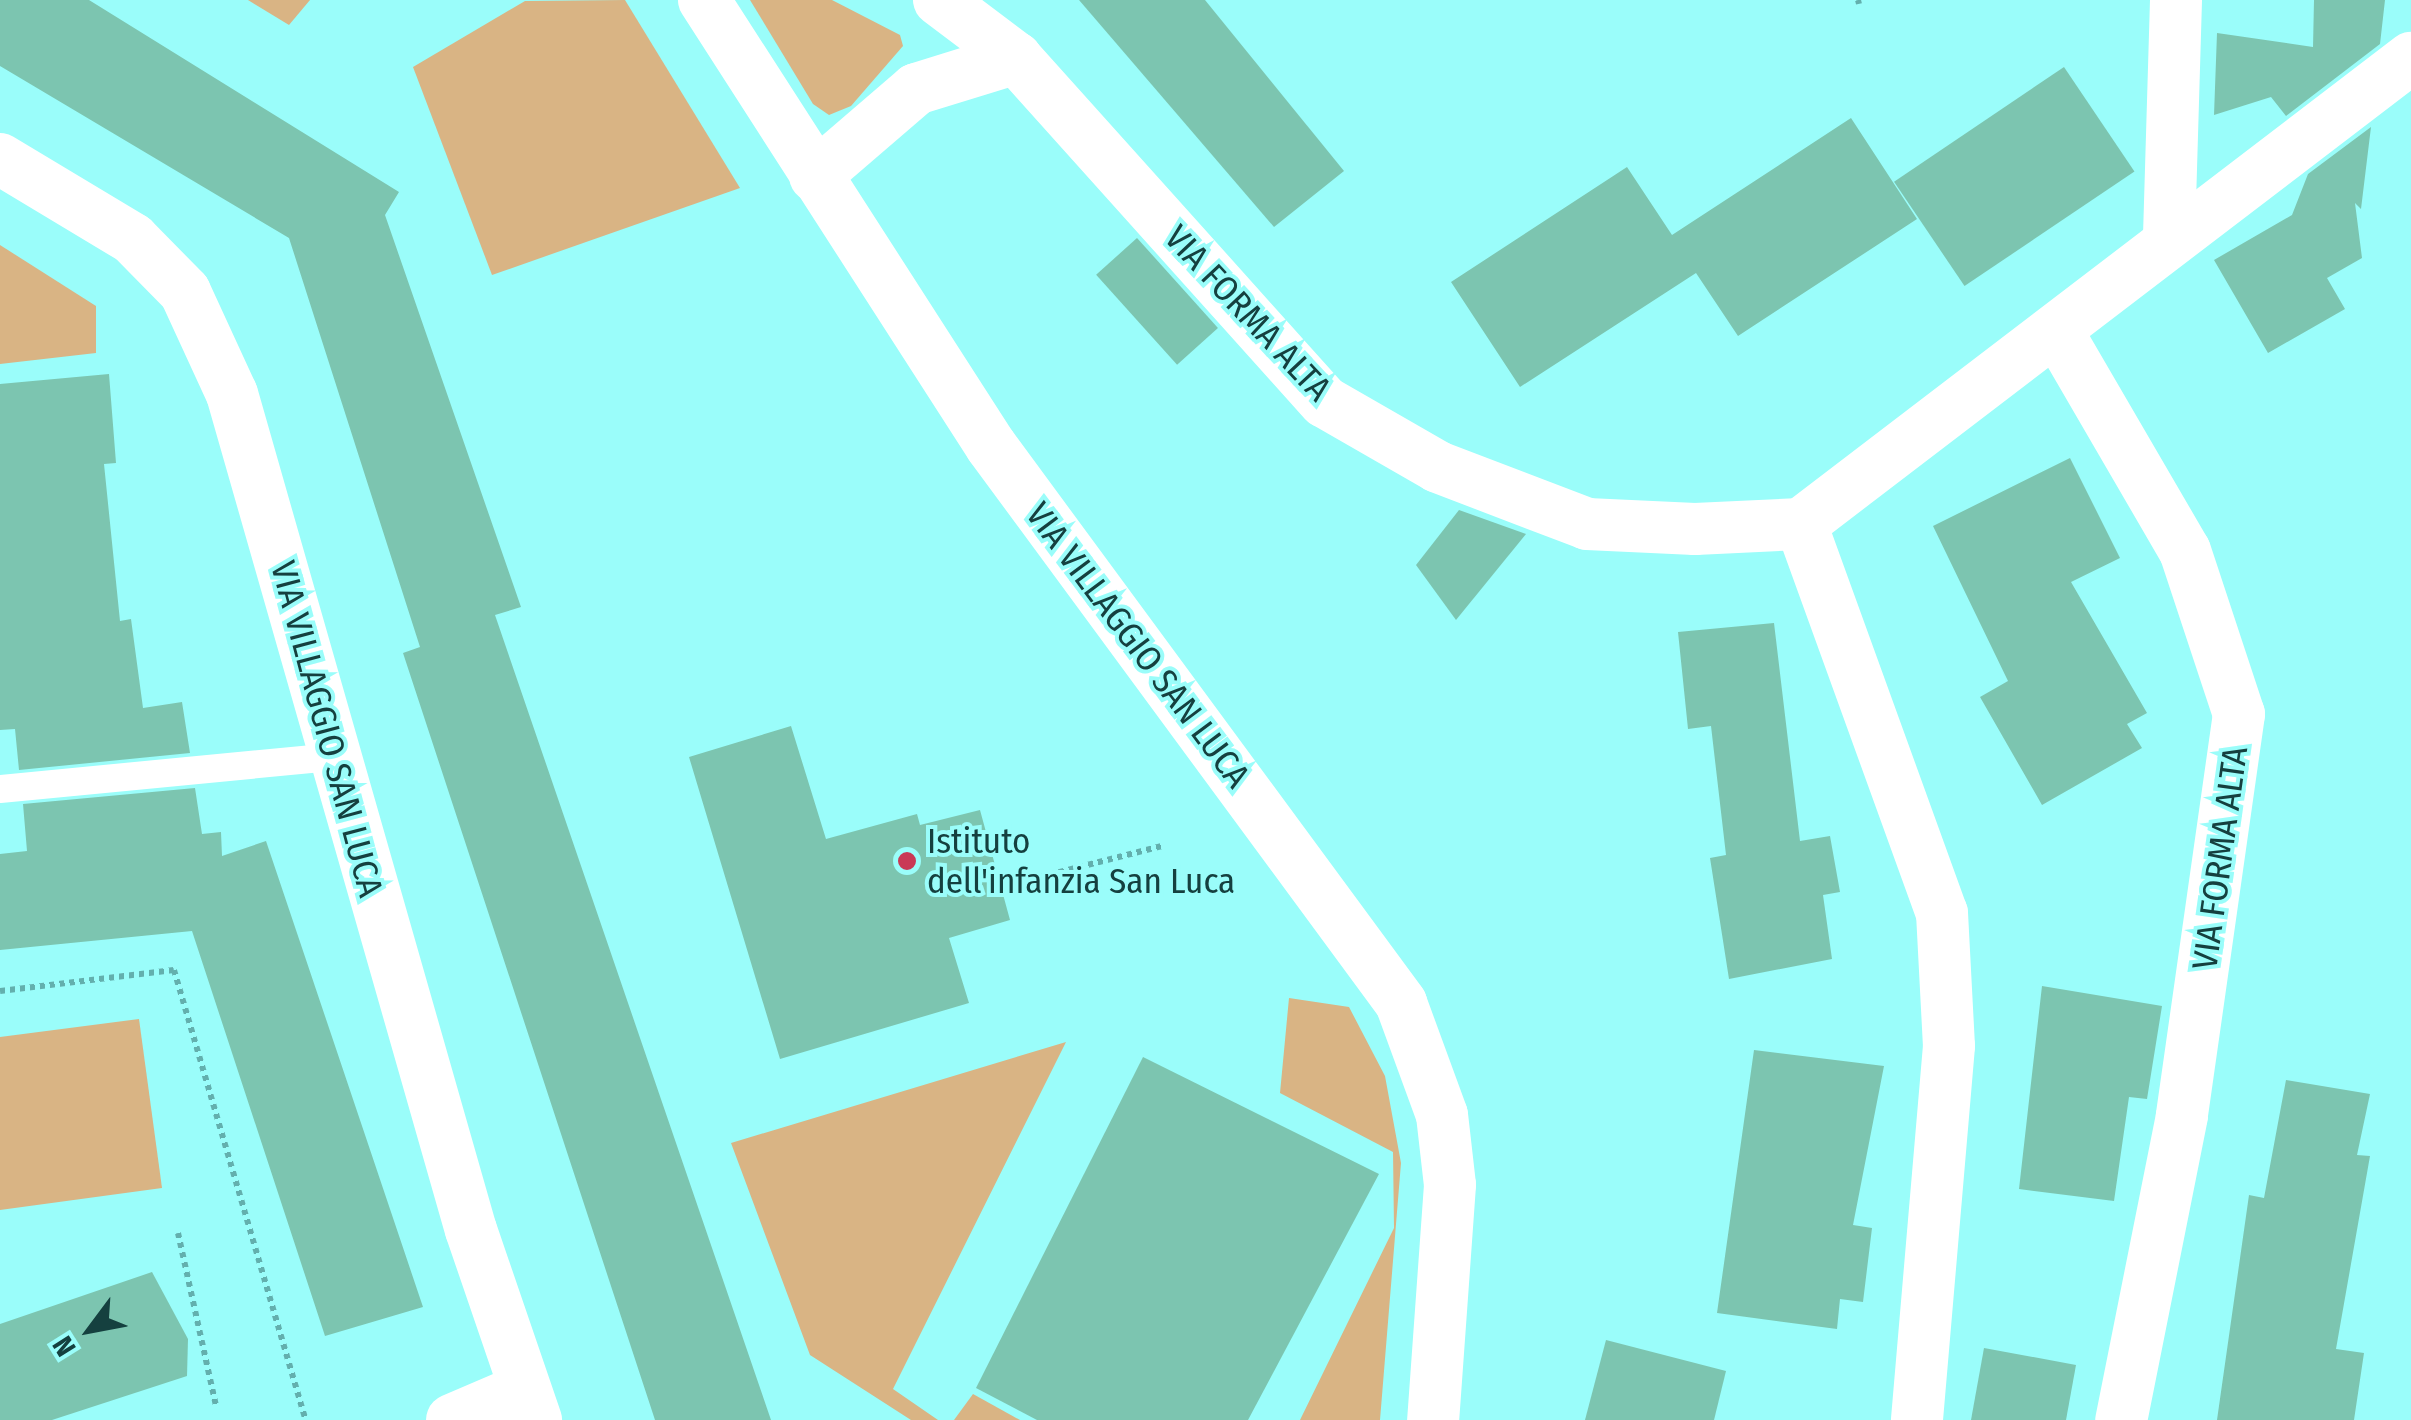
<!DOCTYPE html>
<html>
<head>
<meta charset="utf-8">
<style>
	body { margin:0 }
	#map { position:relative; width:2411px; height:1420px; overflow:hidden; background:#9afdfa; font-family:"Fira Sans Condensed",sans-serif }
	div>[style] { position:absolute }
	.green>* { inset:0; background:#d9b484 }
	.building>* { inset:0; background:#7cc5b0; transform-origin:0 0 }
	.path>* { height:6px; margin-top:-3px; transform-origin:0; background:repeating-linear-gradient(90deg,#63afad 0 5px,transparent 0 10px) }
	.service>* { height:28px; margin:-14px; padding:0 14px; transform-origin:14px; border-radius:14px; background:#fff }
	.minor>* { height:52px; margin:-26px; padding:0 26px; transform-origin:26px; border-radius:26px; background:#fff }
	.dots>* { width:28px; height:28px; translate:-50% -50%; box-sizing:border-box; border:5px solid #9afdfa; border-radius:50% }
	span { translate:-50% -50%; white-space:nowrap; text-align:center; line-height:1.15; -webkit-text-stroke:8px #9afdfa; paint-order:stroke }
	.street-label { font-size:35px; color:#15403f }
	.poi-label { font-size:35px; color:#15403f }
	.left { translate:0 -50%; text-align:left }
	.north { position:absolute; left:40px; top:1280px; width:100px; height:100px; -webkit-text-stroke:8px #9afdfa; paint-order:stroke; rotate:238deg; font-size:28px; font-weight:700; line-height:40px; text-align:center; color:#15403f }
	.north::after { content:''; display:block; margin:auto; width:35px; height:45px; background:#15403f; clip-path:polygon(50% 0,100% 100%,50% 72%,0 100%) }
</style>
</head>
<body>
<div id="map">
	<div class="green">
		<div style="clip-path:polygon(248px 0,310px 0,289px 25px)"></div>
		<div style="clip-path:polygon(625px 0,740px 188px,492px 275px,413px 67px,525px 1px)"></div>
		<div style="clip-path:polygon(750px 0,832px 0,900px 35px,903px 46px,851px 106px,829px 115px,813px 104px)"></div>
		<div style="clip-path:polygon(0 245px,96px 306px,96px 353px,0 364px)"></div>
		<div style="clip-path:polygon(1289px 998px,1349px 1007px,1385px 1076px,1401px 1163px,1380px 1420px,1300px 1420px,1394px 1228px,1393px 1152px,1280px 1093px)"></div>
		<div style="clip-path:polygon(139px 1019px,162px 1188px,0 1210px,0 1037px)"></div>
		<div style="clip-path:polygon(1066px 1042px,893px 1389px,938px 1420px,911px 1420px,810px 1355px,731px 1143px)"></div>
		<div style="clip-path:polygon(973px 1394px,1020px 1420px,954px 1420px)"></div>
	</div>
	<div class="building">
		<div style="clip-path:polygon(0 0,89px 0,399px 192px,385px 215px,521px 607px,495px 615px,771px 1420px,655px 1420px,403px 653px,420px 647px,289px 238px,0 66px)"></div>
		<div style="clip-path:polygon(1079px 0,1205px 0,1344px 171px,1274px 227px)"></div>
		<div style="clip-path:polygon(2314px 0,2385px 0,2380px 44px,2286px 116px,2271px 97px,2214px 115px,2217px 33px,2313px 47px)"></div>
		<div style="left:2064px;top:67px;width:126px;height:205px;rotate:56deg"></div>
		<div style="clip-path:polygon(1851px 118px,1917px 219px,1738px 336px,1696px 273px,1520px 387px,1451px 282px,1627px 167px,1672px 235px)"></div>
		<div style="clip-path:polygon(2371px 127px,2361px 209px,2355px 203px,2362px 258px,2327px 278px,2345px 309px,2268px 353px,2214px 260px,2292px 215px,2308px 174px)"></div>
		<div style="left:1137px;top:238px;width:121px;height:55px;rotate:48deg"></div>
		<div style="clip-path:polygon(109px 374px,116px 463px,104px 464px,120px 621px,131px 619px,143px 708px,182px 702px,190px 753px,19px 770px,15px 729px,0 730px,0 384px)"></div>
		<div style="clip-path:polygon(2070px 458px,2120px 558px,2071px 582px,2147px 713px,2127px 724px,2142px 748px,2042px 805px,1980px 697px,2008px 681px,1933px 526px)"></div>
		<div style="clip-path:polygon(1459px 510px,1526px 534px,1456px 620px,1416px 565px)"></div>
		<div style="clip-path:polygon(1774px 623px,1800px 841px,1830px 836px,1840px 892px,1823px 895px,1832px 959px,1729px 979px,1710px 858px,1726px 855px,1711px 726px,1688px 729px,1678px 632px)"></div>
		<div style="clip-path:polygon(791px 726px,826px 839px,917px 814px,920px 825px,980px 810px,1010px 920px,949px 938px,969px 1003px,780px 1059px,689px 757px)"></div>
		<div style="clip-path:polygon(195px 788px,202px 834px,221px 832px,222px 856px,266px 841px,423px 1307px,325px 1336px,192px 931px,0 950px,0 854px,27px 851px,23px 804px)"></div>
		<div style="clip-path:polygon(2042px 986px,2162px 1006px,2147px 1099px,2129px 1097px,2114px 1201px,2019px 1189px)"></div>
		<div style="clip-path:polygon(1754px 1050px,1884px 1066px,1853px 1225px,1872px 1228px,1863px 1302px,1840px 1299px,1837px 1329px,1717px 1313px)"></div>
		<div style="clip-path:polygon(1143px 1057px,1379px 1174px,1248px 1420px,1037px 1420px,976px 1388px)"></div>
		<div style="clip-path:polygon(2286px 1080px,2370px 1094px,2357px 1155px,2370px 1156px,2336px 1349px,2364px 1353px,2354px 1420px,2217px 1420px,2249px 1195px,2264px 1198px)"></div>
		<div style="clip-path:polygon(152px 1272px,188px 1339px,187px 1376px,52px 1420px,0 1420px,0 1324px)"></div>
		<div style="clip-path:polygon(1606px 1340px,1726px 1371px,1714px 1420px,1585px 1420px)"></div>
		<div style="clip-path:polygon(1984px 1348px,2076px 1365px,2066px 1420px,1971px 1420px)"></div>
	</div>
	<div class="path">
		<div style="left:1858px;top:0;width:4px;rotate:76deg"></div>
		<div style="left:1001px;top:887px;width:166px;rotate:-14.3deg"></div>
		<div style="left:0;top:991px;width:175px;rotate:-6.9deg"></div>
		<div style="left:174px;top:970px;width:469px;rotate:73.7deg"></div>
		<div style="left:178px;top:1233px;width:177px;rotate:77.6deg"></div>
	</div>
	<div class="service">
		<div style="left:0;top:789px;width:333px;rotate:-5.5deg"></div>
	</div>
	<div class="minor">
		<div style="left:704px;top:0;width:530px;rotate:57.24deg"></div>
		<div style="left:991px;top:446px;width:692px;rotate:53.64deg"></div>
		<div style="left:1401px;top:1003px;width:119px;rotate:69.9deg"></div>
		<div style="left:1442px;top:1115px;width:70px;rotate:83.5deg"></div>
		<div style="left:1450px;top:1185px;width:236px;rotate:94.1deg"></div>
		<div style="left:939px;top:0;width:96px;rotate:37deg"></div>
		<div style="left:1016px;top:58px;width:462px;rotate:48.1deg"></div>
		<div style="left:1325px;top:402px;width:130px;rotate:29.9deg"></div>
		<div style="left:1438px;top:467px;width:160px;rotate:20.9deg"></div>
		<div style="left:1587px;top:524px;width:108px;rotate:2.7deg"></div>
		<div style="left:1695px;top:529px;width:106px;rotate:-2.7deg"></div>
		<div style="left:1801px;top:524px;width:768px;rotate:-37.38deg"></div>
		<div style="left:0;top:159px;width:155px;rotate:31deg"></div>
		<div style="left:133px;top:239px;width:74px;rotate:45.5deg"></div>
		<div style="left:185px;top:292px;width:112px;rotate:65.3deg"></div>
		<div style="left:232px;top:394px;width:869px;rotate:74.05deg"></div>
		<div style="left:471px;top:1230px;width:201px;rotate:71.1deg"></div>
		<div style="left:815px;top:176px;width:133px;rotate:-40.7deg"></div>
		<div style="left:916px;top:89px;width:105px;rotate:-17.2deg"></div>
		<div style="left:2169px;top:236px;width:236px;rotate:-88.3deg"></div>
		<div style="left:2058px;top:333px;width:252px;rotate:59.8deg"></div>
		<div style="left:2185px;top:551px;width:172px;rotate:71.7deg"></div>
		<div style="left:2239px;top:714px;width:406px;rotate:98.1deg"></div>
		<div style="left:2182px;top:1116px;width:310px;rotate:101.3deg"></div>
		<div style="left:1801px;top:524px;width:414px;rotate:70.1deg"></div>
		<div style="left:1942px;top:913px;width:133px;rotate:87deg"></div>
		<div style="left:1949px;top:1046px;width:375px;rotate:94.9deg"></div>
		<div style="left:452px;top:1420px;width:78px;rotate:-23.3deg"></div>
	</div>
	<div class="dots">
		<div style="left:907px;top:861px;background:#c93956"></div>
	</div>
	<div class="street-label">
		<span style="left:1248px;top:313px;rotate:47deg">VIA FORMA ALTA</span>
		<span style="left:1138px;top:645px;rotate:53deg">VIA VILLAGGIO SAN LUCA</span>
		<span style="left:327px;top:729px;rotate:75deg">VIA VILLAGGIO SAN LUCA</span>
		<span style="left:2220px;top:858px;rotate:-82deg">VIA FORMA ALTA</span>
	</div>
	<div class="poi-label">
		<span class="left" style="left:927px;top:861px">Istituto<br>dell'infanzia San Luca</span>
	</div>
	<div class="north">N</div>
</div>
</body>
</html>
